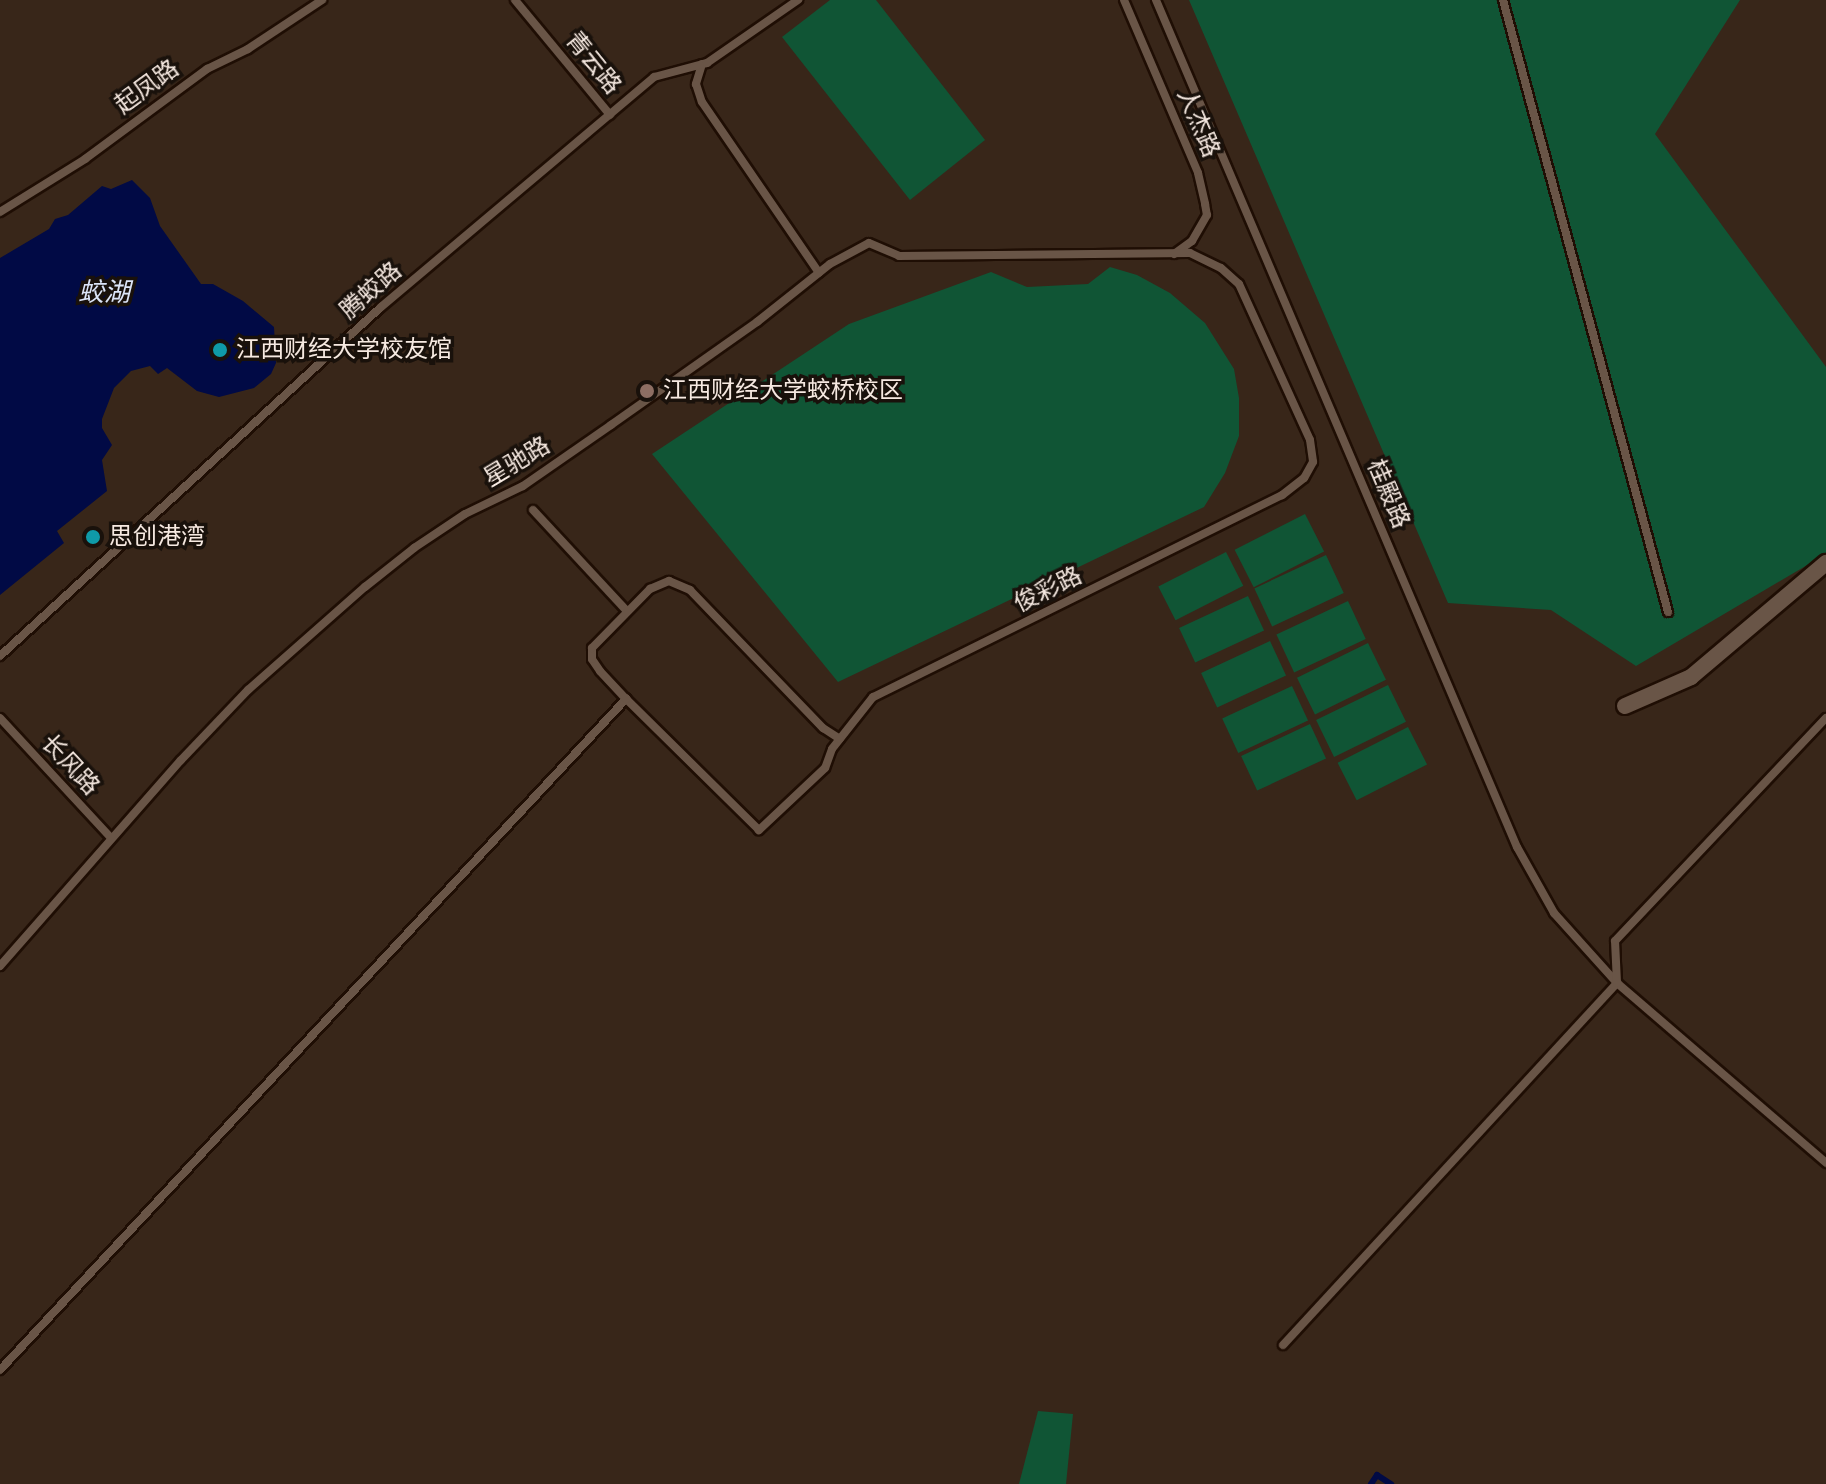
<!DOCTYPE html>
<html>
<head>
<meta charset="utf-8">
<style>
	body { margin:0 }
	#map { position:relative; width:1826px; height:1484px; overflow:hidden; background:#382619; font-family:"Times New Roman","Noto Sans SC",serif }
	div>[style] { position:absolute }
	.green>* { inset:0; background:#105535; transform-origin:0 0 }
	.water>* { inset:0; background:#010a45 }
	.stream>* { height:6px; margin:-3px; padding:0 3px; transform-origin:3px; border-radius:3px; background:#010a45 }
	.roads { filter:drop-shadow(2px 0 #1f0e04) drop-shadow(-2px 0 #1f0e04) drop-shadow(0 2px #1f0e04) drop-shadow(0 -2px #1f0e04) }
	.lane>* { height:8px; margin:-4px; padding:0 4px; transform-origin:4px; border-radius:4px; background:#695547 }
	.street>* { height:16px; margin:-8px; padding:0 8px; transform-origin:8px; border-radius:8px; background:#695547 }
	.dots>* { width:22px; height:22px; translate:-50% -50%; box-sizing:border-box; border:4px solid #19110b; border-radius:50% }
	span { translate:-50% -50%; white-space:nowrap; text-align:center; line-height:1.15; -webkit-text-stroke:7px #19110b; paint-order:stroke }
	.street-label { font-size:24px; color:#f6e9e1 }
	.poi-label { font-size:24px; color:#f6e9e1 }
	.left { translate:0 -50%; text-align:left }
	.water-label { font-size:26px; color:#dbe4f7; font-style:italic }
</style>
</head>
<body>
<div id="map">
	<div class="green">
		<div style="clip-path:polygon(830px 0,876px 0,985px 140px,910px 200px,782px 37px)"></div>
		<div style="clip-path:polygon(1189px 0,1740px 0,1655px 134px,1826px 367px,1826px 554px,1636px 666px,1551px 610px,1448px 603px)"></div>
		<div style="clip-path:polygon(1110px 267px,1137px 275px,1170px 293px,1205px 323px,1234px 369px,1239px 398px,1239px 436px,1225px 473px,1204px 507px,838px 682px,652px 454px,849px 324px,991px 272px,1027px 287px,1088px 284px)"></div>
		<div style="left:1305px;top:514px;width:42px;height:79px;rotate:63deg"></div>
		<div style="left:1226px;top:552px;width:38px;height:76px;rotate:63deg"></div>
		<div style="left:1326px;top:555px;width:42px;height:79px;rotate:65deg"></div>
		<div style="left:1248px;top:596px;width:38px;height:76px;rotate:65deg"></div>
		<div style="left:1348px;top:601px;width:42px;height:79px;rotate:65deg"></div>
		<div style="left:1270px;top:641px;width:38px;height:76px;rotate:65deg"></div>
		<div style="left:1368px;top:643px;width:41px;height:79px;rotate:64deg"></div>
		<div style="left:1388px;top:685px;width:41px;height:80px;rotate:64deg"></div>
		<div style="left:1292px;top:686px;width:38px;height:77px;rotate:65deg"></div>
		<div style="left:1310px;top:724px;width:38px;height:76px;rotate:65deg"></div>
		<div style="left:1408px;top:727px;width:42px;height:79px;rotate:63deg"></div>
		<div style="clip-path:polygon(1038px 1411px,1073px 1414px,1066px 1484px,1019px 1484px)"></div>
	</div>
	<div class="water">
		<div style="clip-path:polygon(132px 180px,150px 198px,160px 226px,201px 284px,213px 284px,243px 301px,274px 327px,276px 363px,271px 374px,254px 388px,219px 397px,197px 391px,167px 368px,158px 374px,150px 366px,131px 371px,114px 388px,102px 419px,102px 428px,112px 445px,102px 460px,107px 491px,57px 531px,64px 543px,0 595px,0 258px,49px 229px,55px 219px,68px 215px,102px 186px,111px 189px)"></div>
	</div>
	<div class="stream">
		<div style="left:1371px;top:1484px;width:11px;rotate:-56deg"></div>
		<div style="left:1377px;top:1475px;width:17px;rotate:33deg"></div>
	</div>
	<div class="roads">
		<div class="lane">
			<div style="left:515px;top:0;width:149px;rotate:50.4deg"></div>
			<div style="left:1124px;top:0;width:188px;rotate:66.8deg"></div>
			<div style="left:1198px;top:173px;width:32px;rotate:77deg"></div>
			<div style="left:1205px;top:204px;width:11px;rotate:80deg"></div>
			<div style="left:1207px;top:215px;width:30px;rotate:120deg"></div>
			<div style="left:1192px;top:241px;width:22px;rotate:144deg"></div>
			<div style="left:1156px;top:0;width:921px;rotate:66.92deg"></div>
			<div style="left:1517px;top:847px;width:76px;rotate:60.7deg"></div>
			<div style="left:1554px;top:913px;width:94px;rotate:48deg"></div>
			<div style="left:1617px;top:983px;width:276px;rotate:40.7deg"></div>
			<div style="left:1503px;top:0;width:634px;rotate:74.91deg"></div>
			<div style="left:702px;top:64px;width:21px;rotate:107deg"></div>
			<div style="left:696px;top:84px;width:19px;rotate:72deg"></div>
			<div style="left:702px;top:102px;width:207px;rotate:55.6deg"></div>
			<div style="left:0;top:212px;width:100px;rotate:-31.9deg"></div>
			<div style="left:85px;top:159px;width:152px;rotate:-36.4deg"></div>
			<div style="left:207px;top:69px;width:46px;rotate:-26deg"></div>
			<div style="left:248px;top:49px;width:89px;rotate:-33.5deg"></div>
			<div style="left:533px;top:510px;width:138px;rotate:47.1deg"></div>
			<div style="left:0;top:656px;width:517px;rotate:-42.49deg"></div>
			<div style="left:381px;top:307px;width:357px;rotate:-40.1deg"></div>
			<div style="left:654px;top:77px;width:55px;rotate:-14.8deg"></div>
			<div style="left:707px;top:63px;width:111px;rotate:-34.7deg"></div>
			<div style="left:0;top:718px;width:163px;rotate:47.2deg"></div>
			<div style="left:0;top:966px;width:274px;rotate:-48.7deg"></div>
			<div style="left:181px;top:760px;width:97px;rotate:-46.3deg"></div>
			<div style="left:248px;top:690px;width:156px;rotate:-41.4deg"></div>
			<div style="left:365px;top:587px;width:63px;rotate:-38.5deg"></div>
			<div style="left:414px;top:548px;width:61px;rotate:-33.7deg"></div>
			<div style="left:465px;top:514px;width:64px;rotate:-25.8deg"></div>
			<div style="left:523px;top:486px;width:107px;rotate:-34.7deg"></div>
			<div style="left:611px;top:425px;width:179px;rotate:-35.2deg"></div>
			<div style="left:757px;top:322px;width:93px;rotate:-38.5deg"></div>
			<div style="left:830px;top:264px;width:44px;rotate:-28.3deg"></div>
			<div style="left:869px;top:243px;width:33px;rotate:23deg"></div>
			<div style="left:899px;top:256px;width:291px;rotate:-0.6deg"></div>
			<div style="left:1190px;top:253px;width:34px;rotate:26deg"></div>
			<div style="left:1221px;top:268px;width:24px;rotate:42deg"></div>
			<div style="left:1239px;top:284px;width:171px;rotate:65.5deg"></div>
			<div style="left:1310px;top:440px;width:22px;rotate:82deg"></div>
			<div style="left:1313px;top:462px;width:18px;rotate:119deg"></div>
			<div style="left:1304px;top:478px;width:28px;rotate:142deg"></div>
			<div style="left:1282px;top:495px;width:456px;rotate:153.7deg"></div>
			<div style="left:873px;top:697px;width:66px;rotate:128.3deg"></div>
			<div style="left:832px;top:749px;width:20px;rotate:110deg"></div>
			<div style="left:825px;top:768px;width:91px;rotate:136.8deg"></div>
			<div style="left:759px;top:830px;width:187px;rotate:-135.4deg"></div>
			<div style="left:1283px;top:1345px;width:493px;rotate:-47.3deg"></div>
			<div style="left:1617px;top:983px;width:42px;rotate:-92.7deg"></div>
			<div style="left:1615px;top:941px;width:307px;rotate:-46.6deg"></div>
			<div style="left:0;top:1370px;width:918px;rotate:-46.99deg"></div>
			<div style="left:626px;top:699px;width:38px;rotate:-133deg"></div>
			<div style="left:600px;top:671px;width:14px;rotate:-124deg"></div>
			<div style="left:592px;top:659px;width:11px;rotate:-90deg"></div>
			<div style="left:592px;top:648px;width:83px;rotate:-45.5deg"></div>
			<div style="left:650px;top:589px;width:21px;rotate:-23deg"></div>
			<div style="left:669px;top:581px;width:23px;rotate:23deg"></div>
			<div style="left:690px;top:590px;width:192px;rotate:46.1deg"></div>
			<div style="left:823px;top:728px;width:20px;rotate:33deg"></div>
		</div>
		<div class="street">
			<div style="left:1625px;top:706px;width:72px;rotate:-23.7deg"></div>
			<div style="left:1691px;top:677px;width:177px;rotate:-40.2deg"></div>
		</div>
	</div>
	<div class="dots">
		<div style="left:220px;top:350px;background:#0f9aa8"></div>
		<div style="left:647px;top:391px;background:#8d6e63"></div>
		<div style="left:93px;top:537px;background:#0f9aa8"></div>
	</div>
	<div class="street-label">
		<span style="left:593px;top:63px;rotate:51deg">青云路</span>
		<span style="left:147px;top:87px;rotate:-36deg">起凤路</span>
		<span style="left:1198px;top:123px;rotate:67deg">人杰路</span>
		<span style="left:371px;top:291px;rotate:-41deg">腾蛟路</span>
		<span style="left:517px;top:462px;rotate:-31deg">星驰路</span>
		<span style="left:1388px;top:494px;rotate:67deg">桂殿路</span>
		<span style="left:1048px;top:590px;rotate:-26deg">俊彩路</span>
		<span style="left:70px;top:765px;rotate:47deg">长风路</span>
	</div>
	<div class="poi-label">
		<span class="left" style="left:236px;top:350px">江西财经大学校友馆</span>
		<span class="left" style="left:663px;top:391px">江西财经大学蛟桥校区</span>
		<span class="left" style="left:109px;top:537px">思创港湾</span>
	</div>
	<div class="water-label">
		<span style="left:104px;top:293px">蛟湖</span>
	</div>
</div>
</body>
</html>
